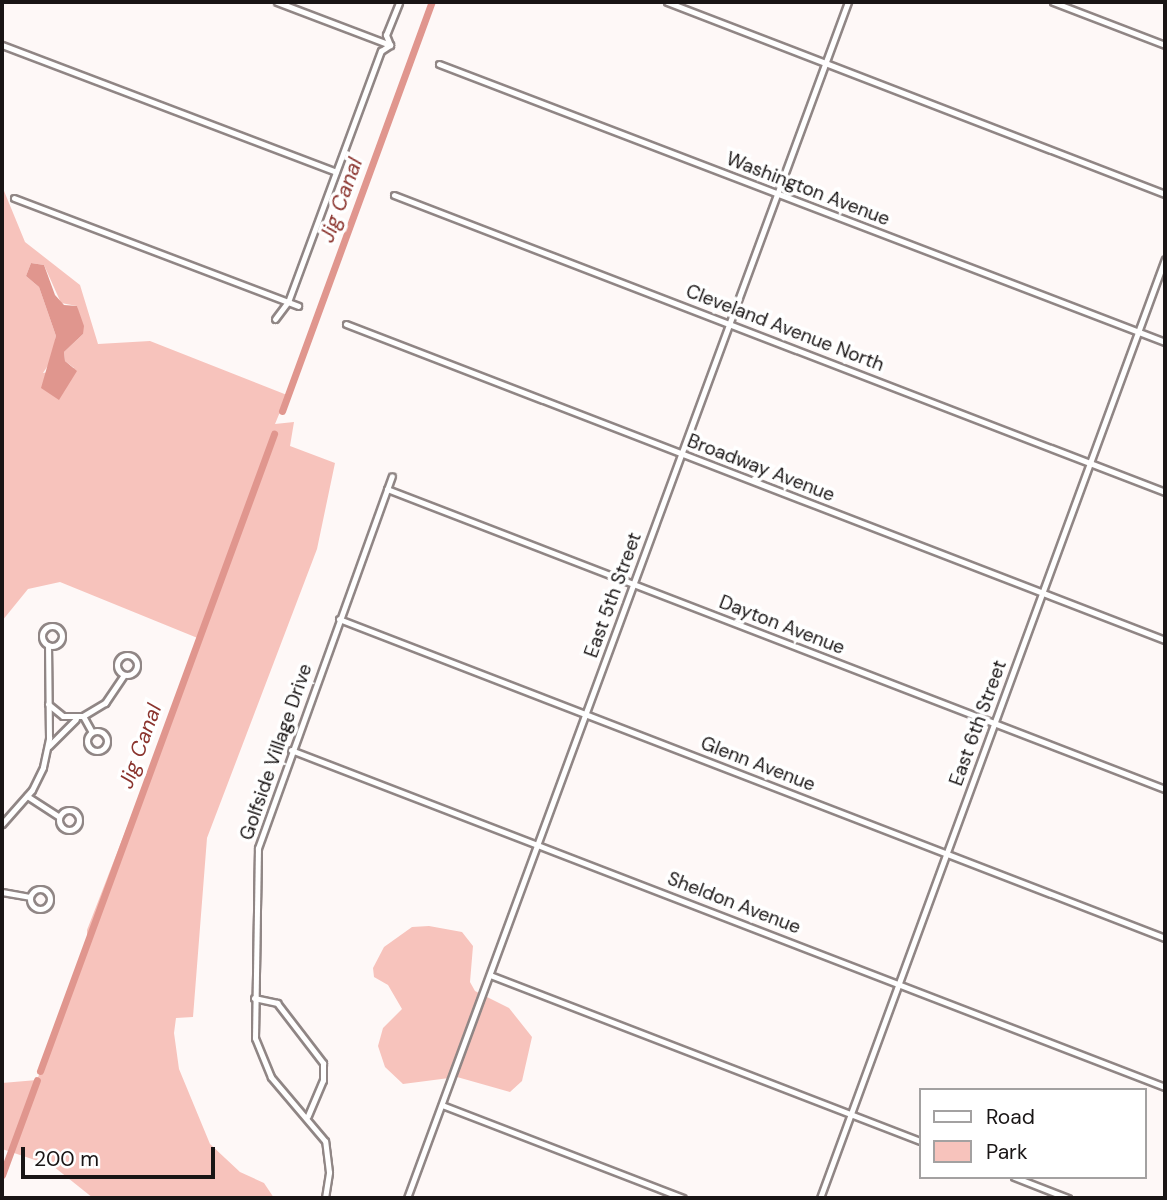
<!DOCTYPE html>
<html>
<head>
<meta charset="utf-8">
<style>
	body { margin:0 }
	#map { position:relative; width:1167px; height:1200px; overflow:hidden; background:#fef8f7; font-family:"DM Sans",sans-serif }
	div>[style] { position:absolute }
	.green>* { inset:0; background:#f7c3bc }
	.water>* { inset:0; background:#e0968e }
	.canal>* { height:7px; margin:-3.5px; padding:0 3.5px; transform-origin:3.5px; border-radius:3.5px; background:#e0968e }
	.roads { filter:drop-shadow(2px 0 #908685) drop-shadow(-2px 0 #908685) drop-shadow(0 2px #908685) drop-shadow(0 -2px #908685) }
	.street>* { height:5px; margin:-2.5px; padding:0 2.5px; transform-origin:2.5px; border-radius:2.5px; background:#fff }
	.street>.ring { margin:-2.5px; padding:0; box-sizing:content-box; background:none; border:5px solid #fff; border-radius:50% }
	span { translate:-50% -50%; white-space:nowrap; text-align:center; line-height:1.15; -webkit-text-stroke:7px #fff; paint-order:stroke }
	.street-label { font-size:19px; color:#191515 }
	.water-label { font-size:21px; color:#8b342e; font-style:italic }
	.frame { position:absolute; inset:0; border:4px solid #191515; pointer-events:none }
	.legend { position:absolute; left:919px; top:1088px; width:228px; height:91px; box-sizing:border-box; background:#fff; border:2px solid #a3a1a1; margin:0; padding:9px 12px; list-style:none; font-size:21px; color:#191515 }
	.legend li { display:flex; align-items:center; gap:14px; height:35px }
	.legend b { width:35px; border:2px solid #a3a1a1 }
	.scale { position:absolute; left:21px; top:1147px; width:194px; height:32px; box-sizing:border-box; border:4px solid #191515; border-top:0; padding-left:9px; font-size:21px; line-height:24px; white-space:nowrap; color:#191515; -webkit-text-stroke:5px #fff; paint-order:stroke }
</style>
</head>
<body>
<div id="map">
	<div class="green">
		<div style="clip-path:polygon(evenodd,2px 186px,25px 242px,80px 285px,98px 344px,150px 341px,287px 395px,275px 424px,294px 422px,290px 446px,335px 463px,317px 549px,207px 838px,193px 1017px,176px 1018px,174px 1033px,179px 1069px,210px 1144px,240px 1172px,264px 1183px,274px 1198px,93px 1198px,53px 1166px,2px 1149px,2px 1083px,37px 1080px,87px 950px,87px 930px,200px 639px,60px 582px,28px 589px,2px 621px,2px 186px,31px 263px,44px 265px,61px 303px,77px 306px,83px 334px,64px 352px,65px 361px,74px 368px,43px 373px,51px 361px,56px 336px,39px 287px,26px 276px,31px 263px)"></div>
		<div style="clip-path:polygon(429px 926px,462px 932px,473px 946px,470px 982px,475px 991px,509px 1008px,532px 1037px,522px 1081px,510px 1092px,457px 1077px,403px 1084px,385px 1067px,378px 1046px,383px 1028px,402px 1009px,388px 985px,374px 977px,373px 968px,384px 947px,412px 927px)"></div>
	</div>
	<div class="water">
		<div style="clip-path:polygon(31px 263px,44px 265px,55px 295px,64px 305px,77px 306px,84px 326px,83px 334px,64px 352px,65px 361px,77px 371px,59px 400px,41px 388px,56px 336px,39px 287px,26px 276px)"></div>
	</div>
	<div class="canal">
		<div style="left:282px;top:411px;width:436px;rotate:-69.9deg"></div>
		<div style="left:40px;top:1071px;width:679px;rotate:-69.83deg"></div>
		<div style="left:2px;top:1175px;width:101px;rotate:-69.8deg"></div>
	</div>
	<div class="roads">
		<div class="street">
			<div style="left:277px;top:2px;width:121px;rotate:20.8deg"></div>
			<div style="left:667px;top:2px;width:534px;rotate:21.08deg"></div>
			<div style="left:1053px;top:2px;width:120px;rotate:21deg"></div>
			<div style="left:2px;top:45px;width:357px;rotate:20.8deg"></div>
			<div style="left:439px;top:64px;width:777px;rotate:20.95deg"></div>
			<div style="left:394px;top:195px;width:826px;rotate:21.07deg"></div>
			<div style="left:14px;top:198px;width:304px;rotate:20.8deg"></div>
			<div style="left:275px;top:319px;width:21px;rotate:-53deg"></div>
			<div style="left:288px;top:302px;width:268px;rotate:-69.7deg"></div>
			<div style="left:381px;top:51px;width:11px;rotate:-34deg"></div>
			<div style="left:390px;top:45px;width:11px;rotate:-112deg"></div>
			<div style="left:386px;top:35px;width:35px;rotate:-68deg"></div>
			<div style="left:346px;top:324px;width:878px;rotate:21.1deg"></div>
			<div style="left:387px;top:489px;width:834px;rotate:21.09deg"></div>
			<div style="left:339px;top:619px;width:885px;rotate:21.12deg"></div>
			<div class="ring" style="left:42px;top:626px;width:15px;height:15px"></div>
			<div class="ring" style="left:117px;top:655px;width:15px;height:15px"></div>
			<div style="left:48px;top:704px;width:19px;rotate:39deg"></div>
			<div style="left:63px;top:716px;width:20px"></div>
			<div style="left:83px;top:716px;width:26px;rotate:-31deg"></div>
			<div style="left:105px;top:703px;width:34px;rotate:-56deg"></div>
			<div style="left:83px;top:716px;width:18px;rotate:61deg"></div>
			<div class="ring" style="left:87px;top:731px;width:15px;height:15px"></div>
			<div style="left:49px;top:746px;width:38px;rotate:-45deg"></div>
			<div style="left:291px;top:750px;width:937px;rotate:21.09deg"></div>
			<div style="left:27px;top:796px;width:38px;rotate:33deg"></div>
			<div class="ring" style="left:59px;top:810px;width:15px;height:15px"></div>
			<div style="left:2px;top:824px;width:45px;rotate:-48.6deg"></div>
			<div style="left:32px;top:790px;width:25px;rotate:-64deg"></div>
			<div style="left:43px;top:767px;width:30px;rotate:-78deg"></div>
			<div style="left:49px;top:738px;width:93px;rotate:-90.6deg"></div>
			<div class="ring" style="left:30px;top:889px;width:15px;height:15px"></div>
			<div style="left:2px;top:892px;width:28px;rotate:10deg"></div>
			<div style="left:490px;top:975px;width:461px;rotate:21.1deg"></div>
			<div style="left:254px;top:998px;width:24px;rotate:12deg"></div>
			<div style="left:277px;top:1003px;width:76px;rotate:52.5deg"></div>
			<div style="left:323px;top:1063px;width:17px;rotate:90deg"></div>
			<div style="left:323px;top:1080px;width:39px;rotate:113deg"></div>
			<div style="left:442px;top:1105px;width:258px;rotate:21.1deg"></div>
			<div style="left:1014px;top:1177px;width:58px;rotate:21.3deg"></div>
			<div style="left:325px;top:1198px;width:26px;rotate:-81deg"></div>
			<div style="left:329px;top:1172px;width:31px;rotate:-97deg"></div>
			<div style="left:325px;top:1141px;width:84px;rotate:-130.2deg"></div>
			<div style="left:271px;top:1077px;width:42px;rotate:-112.3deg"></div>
			<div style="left:255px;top:1038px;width:190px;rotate:-89.1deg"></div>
			<div style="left:258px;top:848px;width:395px;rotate:-70.2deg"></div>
			<div style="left:407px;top:1198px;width:1275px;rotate:-69.76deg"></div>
			<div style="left:820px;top:1198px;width:1000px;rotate:-69.83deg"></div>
		</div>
	</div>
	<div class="street-label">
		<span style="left:808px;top:189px;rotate:21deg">Washington Avenue</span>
		<span style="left:785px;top:328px;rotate:21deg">Cleveland Avenue North</span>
		<span style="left:761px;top:468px;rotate:21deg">Broadway Avenue</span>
		<span style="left:613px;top:595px;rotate:-70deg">East 5th Street</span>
		<span style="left:782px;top:625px;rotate:21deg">Dayton Avenue</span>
		<span style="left:978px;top:723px;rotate:-70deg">East 6th Street</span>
		<span style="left:276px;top:752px;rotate:-71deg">Golfside Village Drive</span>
		<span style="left:758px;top:764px;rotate:21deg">Glenn Avenue</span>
		<span style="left:734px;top:903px;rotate:21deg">Sheldon Avenue</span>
	</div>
	<div class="water-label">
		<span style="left:341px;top:200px;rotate:-70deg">Jig Canal</span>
		<span style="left:140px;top:746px;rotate:-70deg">Jig Canal</span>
	</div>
	<div class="frame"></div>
	<ul class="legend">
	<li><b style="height:9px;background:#fff"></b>Road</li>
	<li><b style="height:19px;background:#f7c3bc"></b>Park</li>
	</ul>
	<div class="scale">200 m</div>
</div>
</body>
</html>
